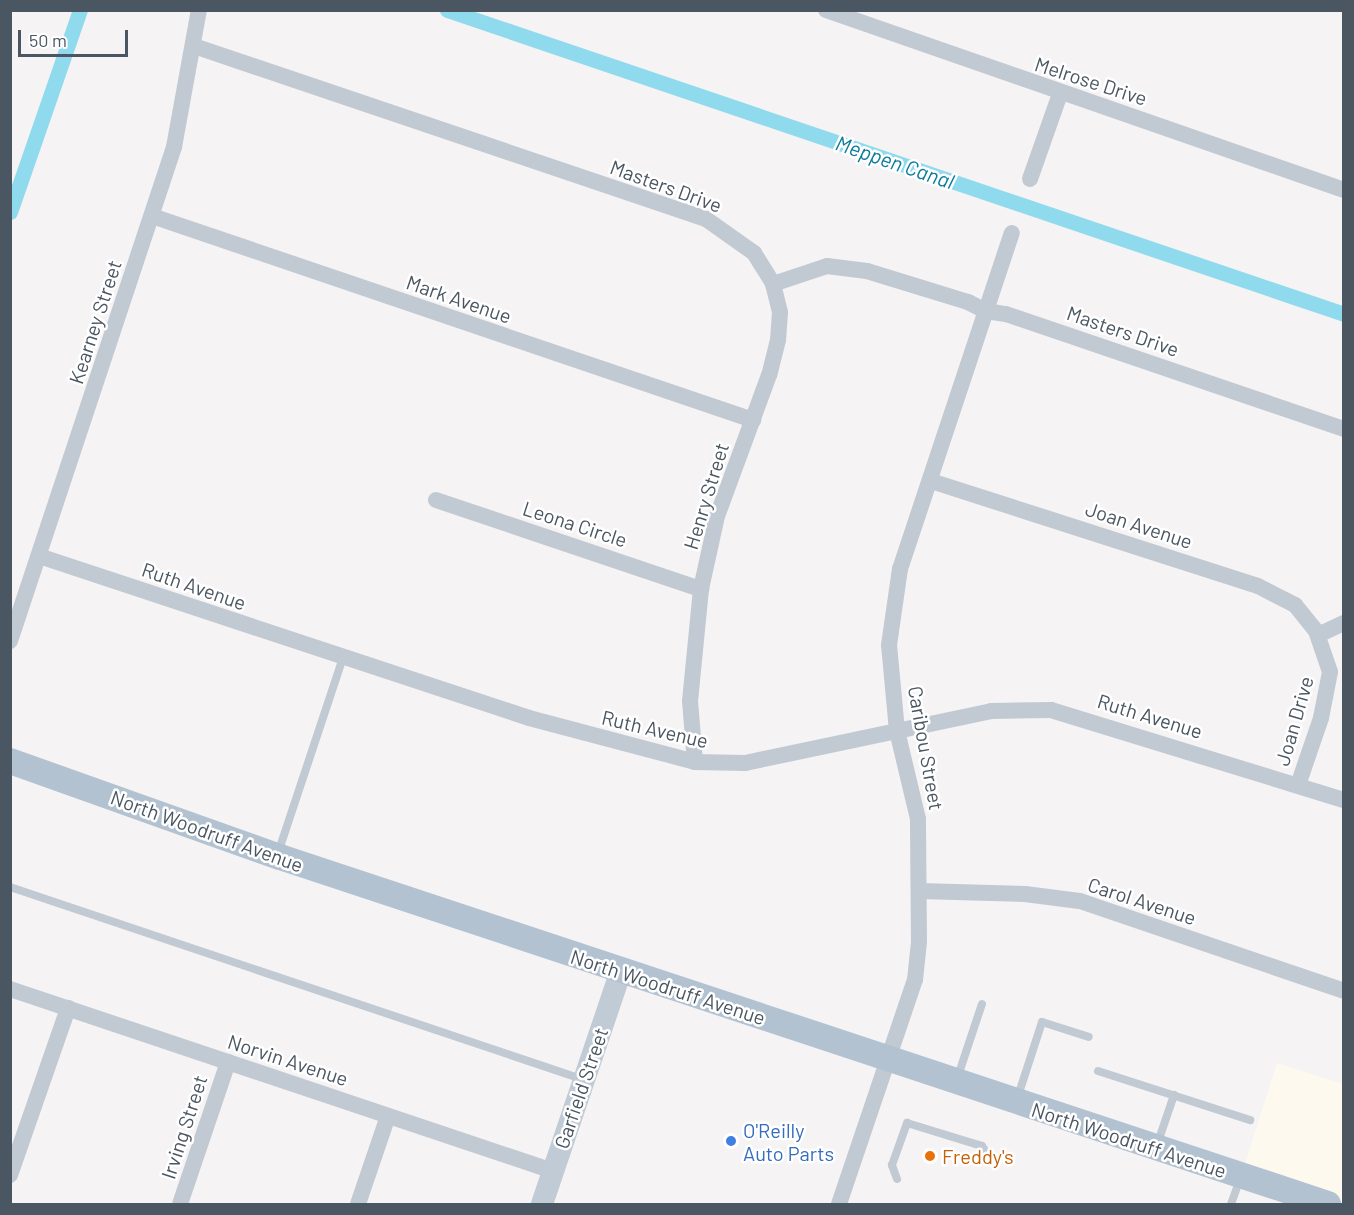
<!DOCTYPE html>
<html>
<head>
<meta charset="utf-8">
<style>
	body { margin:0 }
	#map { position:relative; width:1354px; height:1215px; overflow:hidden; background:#f5f3f3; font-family:Barlow,sans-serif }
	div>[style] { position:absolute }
	.commercial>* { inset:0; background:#fdf9ef }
	.canal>* { height:15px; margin:-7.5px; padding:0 7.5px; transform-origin:7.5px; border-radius:7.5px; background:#90daee }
	.lane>* { height:8px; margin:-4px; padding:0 4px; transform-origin:4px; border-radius:4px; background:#c1cad2 }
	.street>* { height:16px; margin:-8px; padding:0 8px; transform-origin:8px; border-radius:8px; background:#c1cad2 }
	.secondary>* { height:22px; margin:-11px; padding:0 11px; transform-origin:11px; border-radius:11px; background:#c1cbd6 }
	.primary>* { height:26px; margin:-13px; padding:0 13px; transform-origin:13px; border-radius:13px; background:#b3c2d1 }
	.dots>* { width:16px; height:16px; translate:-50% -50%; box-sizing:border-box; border:3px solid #fff; border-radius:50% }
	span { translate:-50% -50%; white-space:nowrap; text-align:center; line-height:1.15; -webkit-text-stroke:5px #fff; paint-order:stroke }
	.street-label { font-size:20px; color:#4a5661 }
	.shop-label { font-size:20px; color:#366cbe }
	.left { translate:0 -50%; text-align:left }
	.food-label { font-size:20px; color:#c56008 }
	.water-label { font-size:21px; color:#0c7c9b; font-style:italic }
	.frame { position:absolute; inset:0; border:12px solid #4a5661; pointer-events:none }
	.scale { position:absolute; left:18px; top:30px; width:110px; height:27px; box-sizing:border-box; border:3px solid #4a5661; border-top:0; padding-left:8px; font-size:18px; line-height:21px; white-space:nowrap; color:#4a5661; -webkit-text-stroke:4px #fff; paint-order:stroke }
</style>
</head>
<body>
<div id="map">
	<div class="commercial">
		<div style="clip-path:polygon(1277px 1063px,1343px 1084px,1343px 1204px,1328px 1204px,1241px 1176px)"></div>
	</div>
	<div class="canal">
		<div style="left:447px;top:10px;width:947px;rotate:18.72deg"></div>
		<div style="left:10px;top:212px;width:214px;rotate:-70.9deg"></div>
	</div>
	<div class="lane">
		<div style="left:278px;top:853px;width:206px;rotate:-71.6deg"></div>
		<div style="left:10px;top:887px;width:603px;rotate:18.56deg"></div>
		<div style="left:1098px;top:1071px;width:160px;rotate:17.9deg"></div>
		<div style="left:957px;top:1079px;width:79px;rotate:-71.6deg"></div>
		<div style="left:1017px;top:1099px;width:81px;rotate:-72deg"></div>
		<div style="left:1042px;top:1022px;width:49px;rotate:17.7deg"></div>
		<div style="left:1157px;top:1145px;width:53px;rotate:-71.2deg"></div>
		<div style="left:897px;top:1179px;width:15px;rotate:-110deg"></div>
		<div style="left:892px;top:1165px;width:45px;rotate:-70.3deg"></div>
		<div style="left:907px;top:1123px;width:78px;rotate:17deg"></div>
		<div style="left:982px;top:1146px;width:7px;rotate:56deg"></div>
		<div style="left:1231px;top:1204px;width:29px;rotate:-70deg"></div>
	</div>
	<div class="street">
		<div style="left:826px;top:10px;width:548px;rotate:19.16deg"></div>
		<div style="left:194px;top:46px;width:540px;rotate:18.67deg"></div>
		<div style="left:706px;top:219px;width:59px;rotate:35.3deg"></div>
		<div style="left:754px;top:253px;width:36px;rotate:58deg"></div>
		<div style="left:773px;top:284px;width:29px;rotate:76deg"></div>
		<div style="left:780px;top:312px;width:28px;rotate:94deg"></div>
		<div style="left:778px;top:340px;width:36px;rotate:104deg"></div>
		<div style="left:769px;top:375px;width:150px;rotate:110.2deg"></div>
		<div style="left:717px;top:516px;width:75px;rotate:102.4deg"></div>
		<div style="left:701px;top:589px;width:113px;rotate:95.6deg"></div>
		<div style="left:690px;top:701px;width:61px;rotate:85.3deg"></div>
		<div style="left:1030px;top:179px;width:90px;rotate:-70.6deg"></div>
		<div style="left:152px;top:216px;width:635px;rotate:18.75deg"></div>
		<div style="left:773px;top:284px;width:57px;rotate:-18.4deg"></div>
		<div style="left:827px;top:266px;width:40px;rotate:7.1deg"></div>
		<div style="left:867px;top:271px;width:106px;rotate:17.1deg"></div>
		<div style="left:968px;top:302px;width:20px;rotate:27deg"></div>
		<div style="left:986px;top:311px;width:20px;rotate:9deg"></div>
		<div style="left:1006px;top:314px;width:357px;rotate:18.8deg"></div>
		<div style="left:931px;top:481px;width:343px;rotate:17.8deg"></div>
		<div style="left:1258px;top:586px;width:42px;rotate:27.2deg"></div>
		<div style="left:1295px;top:605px;width:33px;rotate:51deg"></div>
		<div style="left:1316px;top:631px;width:43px;rotate:71.1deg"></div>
		<div style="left:1330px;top:672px;width:47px;rotate:101.1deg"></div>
		<div style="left:1321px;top:718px;width:71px;rotate:108.9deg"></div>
		<div style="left:436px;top:500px;width:280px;rotate:18.6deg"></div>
		<div style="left:39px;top:556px;width:516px;rotate:18.29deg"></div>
		<div style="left:529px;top:718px;width:172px;rotate:14.8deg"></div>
		<div style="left:695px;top:762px;width:50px;rotate:1.1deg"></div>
		<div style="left:745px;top:763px;width:251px;rotate:-11.9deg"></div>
		<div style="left:991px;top:711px;width:60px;rotate:-1deg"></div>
		<div style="left:1051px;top:710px;width:307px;rotate:17.1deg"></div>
		<div style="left:1318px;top:635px;width:29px;rotate:-25deg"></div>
		<div style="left:10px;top:641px;width:521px;rotate:-71.63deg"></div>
		<div style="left:174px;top:147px;width:139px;rotate:-79.7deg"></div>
		<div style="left:919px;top:891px;width:106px;rotate:1.6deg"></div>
		<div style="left:1025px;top:894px;width:55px;rotate:7.3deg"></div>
		<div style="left:1080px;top:901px;width:279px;rotate:18.8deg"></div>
		<div style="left:10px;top:989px;width:573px;rotate:18.53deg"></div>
		<div style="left:10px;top:1175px;width:177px;rotate:-70.8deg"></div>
		<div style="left:180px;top:1204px;width:150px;rotate:-71.3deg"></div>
		<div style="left:358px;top:1204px;width:93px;rotate:-71.2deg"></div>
		<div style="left:839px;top:1204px;width:237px;rotate:-71.3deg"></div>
		<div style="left:915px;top:980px;width:39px;rotate:-84deg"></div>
		<div style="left:919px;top:941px;width:122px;rotate:-90.5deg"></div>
		<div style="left:918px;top:819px;width:90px;rotate:-103.4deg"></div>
		<div style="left:897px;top:731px;width:86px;rotate:-95.3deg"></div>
		<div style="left:889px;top:645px;width:77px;rotate:-81.8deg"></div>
		<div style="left:900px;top:569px;width:354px;rotate:-71.6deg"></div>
	</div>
	<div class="secondary">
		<div style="left:542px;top:1204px;width:246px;rotate:-71.3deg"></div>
	</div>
	<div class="primary">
		<div style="left:10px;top:761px;width:287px;rotate:19.6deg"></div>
		<div style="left:280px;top:857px;width:1104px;rotate:18.32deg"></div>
	</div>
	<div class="dots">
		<div style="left:731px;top:1141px;background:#3f7fe0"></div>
		<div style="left:930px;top:1156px;background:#e8710a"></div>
	</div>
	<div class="street-label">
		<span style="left:1091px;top:81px;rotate:18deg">Melrose Drive</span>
		<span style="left:666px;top:186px;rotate:20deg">Masters Drive</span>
		<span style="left:459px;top:299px;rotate:19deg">Mark Avenue</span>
		<span style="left:95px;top:322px;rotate:-72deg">Kearney Street</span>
		<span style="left:1123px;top:331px;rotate:19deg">Masters Drive</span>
		<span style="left:706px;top:496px;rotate:-73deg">Henry Street</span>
		<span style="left:575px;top:524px;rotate:18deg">Leona Circle</span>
		<span style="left:1139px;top:525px;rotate:18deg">Joan Avenue</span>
		<span style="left:194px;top:586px;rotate:19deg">Ruth Avenue</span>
		<span style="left:1150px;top:716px;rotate:17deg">Ruth Avenue</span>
		<span style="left:1294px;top:721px;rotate:-74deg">Joan Drive</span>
		<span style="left:655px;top:729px;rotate:13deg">Ruth Avenue</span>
		<span style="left:926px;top:748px;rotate:80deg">Caribou Street</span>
		<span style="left:207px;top:831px;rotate:20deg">North Woodruff Avenue</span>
		<span style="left:1142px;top:901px;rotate:18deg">Carol Avenue</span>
		<span style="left:668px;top:987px;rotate:18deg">North Woodruff Avenue</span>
		<span style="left:288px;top:1060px;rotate:18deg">Norvin Avenue</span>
		<span style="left:581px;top:1088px;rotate:-71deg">Garfield Street</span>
		<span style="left:184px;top:1127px;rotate:-72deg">Irving Street</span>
		<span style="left:1129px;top:1140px;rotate:18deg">North Woodruff Avenue</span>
	</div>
	<div class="shop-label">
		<span class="left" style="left:743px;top:1142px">O'Reilly<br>Auto Parts</span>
	</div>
	<div class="food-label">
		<span class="left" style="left:942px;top:1156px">Freddy's</span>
	</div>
	<div class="water-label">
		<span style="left:895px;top:162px;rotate:19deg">Meppen Canal</span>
	</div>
	<div class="frame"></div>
	<div class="scale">50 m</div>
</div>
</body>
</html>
